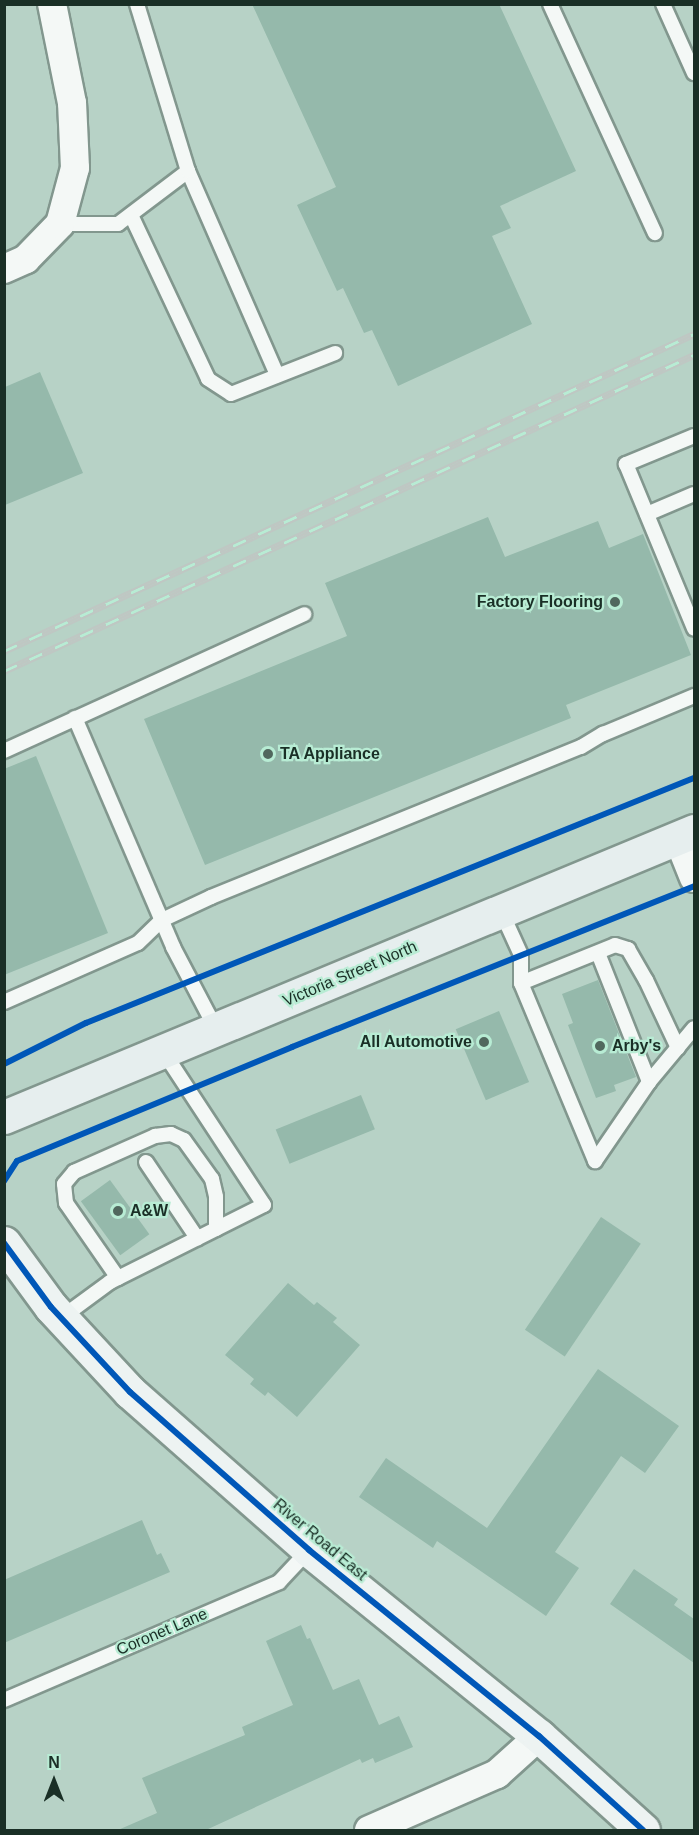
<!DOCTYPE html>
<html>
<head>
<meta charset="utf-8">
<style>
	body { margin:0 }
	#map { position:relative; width:699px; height:1835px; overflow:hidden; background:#b7d2c6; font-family:Arial,sans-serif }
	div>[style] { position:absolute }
	.building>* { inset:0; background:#95b9ab; transform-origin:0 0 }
	.roads { filter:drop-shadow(2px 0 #82978e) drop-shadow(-2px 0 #82978e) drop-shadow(0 2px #82978e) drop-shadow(0 -2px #82978e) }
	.lane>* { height:14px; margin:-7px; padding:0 7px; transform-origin:7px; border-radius:7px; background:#f4f8f6 }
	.street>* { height:28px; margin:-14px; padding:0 14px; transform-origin:14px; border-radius:14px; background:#f4f8f6 }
	.secondary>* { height:33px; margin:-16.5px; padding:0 16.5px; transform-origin:16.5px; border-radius:16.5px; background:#edf3f2 }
	.primary>* { height:33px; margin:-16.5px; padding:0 16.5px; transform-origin:16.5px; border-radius:16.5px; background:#e6eeee }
	.rail>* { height:7px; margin-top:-3.5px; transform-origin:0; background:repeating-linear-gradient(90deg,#b8ecd4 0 14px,#bfc7c3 0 28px); box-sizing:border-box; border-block:2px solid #bfc7c3 }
	.cycleway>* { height:6px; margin:-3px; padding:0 3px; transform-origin:3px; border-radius:3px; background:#0057b8 }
	.dots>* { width:16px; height:16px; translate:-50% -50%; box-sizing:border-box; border:3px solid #b8ecd4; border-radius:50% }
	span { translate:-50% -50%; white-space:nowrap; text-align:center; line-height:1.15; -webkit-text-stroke:4.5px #b8ecd4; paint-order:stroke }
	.poi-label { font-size:16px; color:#1a2f26; font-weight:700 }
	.right { translate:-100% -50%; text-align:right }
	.left { translate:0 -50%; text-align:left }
	.street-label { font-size:16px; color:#1a2f26 }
	.frame { position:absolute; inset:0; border:6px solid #1a2f26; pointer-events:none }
	.north { position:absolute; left:24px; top:1751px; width:60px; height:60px; -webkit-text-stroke:4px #b8ecd4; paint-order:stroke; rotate:0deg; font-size:16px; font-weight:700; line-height:24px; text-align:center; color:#1a2f26 }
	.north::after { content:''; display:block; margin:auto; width:21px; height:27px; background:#1a2f26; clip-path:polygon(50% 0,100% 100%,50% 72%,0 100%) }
</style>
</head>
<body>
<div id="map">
	<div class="building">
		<div style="clip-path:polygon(252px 4px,499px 4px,576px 171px,500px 206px,511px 228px,492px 236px,532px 324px,398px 386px,372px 330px,364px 333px,343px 288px,337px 291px,297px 205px,336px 187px)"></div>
		<div style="clip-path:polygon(40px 372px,83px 473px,5px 505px,5px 387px)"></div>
		<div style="clip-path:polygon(488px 517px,505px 557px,598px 521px,609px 548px,643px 534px,691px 655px,566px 705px,571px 718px,205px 865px,144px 719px,347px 636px,325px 583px)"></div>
		<div style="clip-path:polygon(36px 756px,108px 933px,4px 975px,4px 769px)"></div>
		<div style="clip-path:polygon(598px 980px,636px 1077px,614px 1085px,616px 1091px,596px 1098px,568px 1025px,573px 1023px,562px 994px)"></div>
		<div style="left:499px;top:1011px;width:77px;height:47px;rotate:67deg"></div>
		<div style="left:361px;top:1095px;width:37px;height:92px;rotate:68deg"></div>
		<div style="left:110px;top:1180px;width:67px;height:36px;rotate:54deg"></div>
		<div style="left:601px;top:1217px;width:48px;height:136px;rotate:34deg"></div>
		<div style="clip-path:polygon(288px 1283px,314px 1305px,317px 1302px,337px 1318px,333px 1322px,360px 1345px,297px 1417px,268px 1392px,265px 1396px,250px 1384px,254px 1379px,225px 1355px)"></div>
		<div style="clip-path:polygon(598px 1369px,679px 1426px,645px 1473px,621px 1456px,555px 1552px,579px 1568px,546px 1616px,437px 1541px,433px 1548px,359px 1497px,386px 1458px,487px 1528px)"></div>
		<div style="clip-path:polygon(142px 1520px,157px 1555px,161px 1553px,170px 1572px,4px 1643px,4px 1580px)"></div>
		<div style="clip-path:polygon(634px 1569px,678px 1599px,674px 1605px,694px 1619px,694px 1663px,610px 1604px)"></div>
		<div style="clip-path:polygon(301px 1625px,307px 1639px,310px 1638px,333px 1690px,359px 1679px,379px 1725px,399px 1716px,413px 1747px,375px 1763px,373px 1758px,362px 1763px,360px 1759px,206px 1830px,118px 1830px,157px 1813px,142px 1778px,245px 1735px,242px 1727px,293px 1705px,266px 1641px)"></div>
	</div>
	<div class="roads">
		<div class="lane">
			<div style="left:550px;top:4px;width:252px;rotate:65.4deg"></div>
			<div style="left:663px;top:4px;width:76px;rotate:65.8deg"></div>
			<div style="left:188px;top:171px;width:223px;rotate:66.4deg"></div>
			<div style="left:131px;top:215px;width:181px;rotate:64.8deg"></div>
			<div style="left:208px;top:379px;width:27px;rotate:33deg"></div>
			<div style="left:231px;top:394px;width:112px;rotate:-21.5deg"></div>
			<div style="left:60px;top:224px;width:58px"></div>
			<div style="left:118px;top:224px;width:88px;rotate:-37.1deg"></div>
			<div style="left:188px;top:171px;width:175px;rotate:-107deg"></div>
			<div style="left:694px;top:436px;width:74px;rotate:157.6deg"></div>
			<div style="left:626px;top:464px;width:178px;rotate:67.5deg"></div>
			<div style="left:647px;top:514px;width:51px;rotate:-23.1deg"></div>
			<div style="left:75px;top:718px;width:249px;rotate:66.8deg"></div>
			<div style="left:173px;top:947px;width:93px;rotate:62.3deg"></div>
			<div style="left:4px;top:751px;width:330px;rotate:-24.5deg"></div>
			<div style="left:501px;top:911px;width:48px;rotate:65.6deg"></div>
			<div style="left:521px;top:955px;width:28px;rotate:90deg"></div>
			<div style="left:521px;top:983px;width:193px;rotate:67.4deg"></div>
			<div style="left:595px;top:1161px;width:96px;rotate:-55.6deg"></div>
			<div style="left:649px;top:1082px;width:70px;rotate:-50.2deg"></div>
			<div style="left:598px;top:953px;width:139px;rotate:68.4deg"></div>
			<div style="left:521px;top:983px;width:101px;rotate:-22deg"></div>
			<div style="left:615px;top:945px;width:14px;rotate:17deg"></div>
			<div style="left:628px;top:949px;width:36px;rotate:60deg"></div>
			<div style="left:646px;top:980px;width:75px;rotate:64.8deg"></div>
			<div style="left:4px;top:1002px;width:146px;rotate:-23.8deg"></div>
			<div style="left:138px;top:943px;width:33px;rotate:-44deg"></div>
			<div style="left:162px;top:920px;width:54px;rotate:-25.1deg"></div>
			<div style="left:211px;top:897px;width:399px;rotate:-22.1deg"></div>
			<div style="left:581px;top:747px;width:26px;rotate:-31deg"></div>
			<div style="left:603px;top:734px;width:99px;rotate:-22.7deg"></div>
			<div style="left:146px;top:1162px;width:92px;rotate:56.1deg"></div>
			<div style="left:118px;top:1278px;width:91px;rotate:-124.7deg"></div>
			<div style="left:66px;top:1203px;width:19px;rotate:-96deg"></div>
			<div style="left:64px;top:1184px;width:16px;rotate:-50deg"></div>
			<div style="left:74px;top:1172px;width:89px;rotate:-24deg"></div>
			<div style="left:155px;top:1136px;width:16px;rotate:-7deg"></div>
			<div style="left:171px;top:1134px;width:14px;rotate:25deg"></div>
			<div style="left:184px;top:1140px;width:48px;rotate:54.3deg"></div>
			<div style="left:212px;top:1179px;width:18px;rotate:77deg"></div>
			<div style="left:216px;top:1197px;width:32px;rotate:90deg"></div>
			<div style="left:61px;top:1318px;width:61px;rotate:-36.3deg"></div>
			<div style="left:110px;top:1282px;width:172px;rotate:-26.6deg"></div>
			<div style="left:264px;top:1205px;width:184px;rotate:-123.3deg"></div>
			<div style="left:4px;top:1700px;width:299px;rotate:-23.2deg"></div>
			<div style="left:279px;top:1582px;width:44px;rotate:-46.8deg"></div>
		</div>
		<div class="street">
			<div style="left:4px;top:269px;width:24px;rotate:-24deg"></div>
			<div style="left:26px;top:259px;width:49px;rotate:-45.8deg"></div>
			<div style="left:60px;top:224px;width:58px;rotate:-75deg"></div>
			<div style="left:75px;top:168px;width:65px;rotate:-92.6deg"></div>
			<div style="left:72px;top:103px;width:101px;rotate:-101.4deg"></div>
			<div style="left:678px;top:838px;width:43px;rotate:68.2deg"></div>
			<div style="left:369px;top:1830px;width:140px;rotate:-23.6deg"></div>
			<div style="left:497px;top:1774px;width:57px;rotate:-42.1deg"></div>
		</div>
		<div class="secondary">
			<div style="left:4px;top:1243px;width:79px;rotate:53.7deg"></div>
			<div style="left:51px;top:1307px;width:116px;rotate:47.1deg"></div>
			<div style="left:130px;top:1392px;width:239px;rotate:41.4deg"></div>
			<div style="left:309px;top:1550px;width:296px;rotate:39deg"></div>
			<div style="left:539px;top:1736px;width:140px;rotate:42.1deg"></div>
		</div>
		<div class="primary">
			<div style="left:4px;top:1117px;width:747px;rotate:-22.51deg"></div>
		</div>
	</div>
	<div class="rail">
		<div style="left:4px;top:651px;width:759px;rotate:-24.68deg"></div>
		<div style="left:4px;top:671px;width:759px;rotate:-24.61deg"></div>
	</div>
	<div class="cycleway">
		<div style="left:4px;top:1064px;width:92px;rotate:-26.6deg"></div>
		<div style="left:86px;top:1023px;width:656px;rotate:-21.95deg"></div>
		<div style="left:4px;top:1181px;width:24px;rotate:-57deg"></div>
		<div style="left:17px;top:1161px;width:298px;rotate:-22.5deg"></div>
		<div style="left:292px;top:1047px;width:433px;rotate:-21.8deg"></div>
		<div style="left:4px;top:1243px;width:79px;rotate:53.7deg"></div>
		<div style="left:51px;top:1307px;width:116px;rotate:47.1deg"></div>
		<div style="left:130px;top:1392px;width:239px;rotate:41.4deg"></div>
		<div style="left:309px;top:1550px;width:296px;rotate:39deg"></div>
		<div style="left:539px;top:1736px;width:140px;rotate:42.1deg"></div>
	</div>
	<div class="dots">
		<div style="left:615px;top:602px;background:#51685e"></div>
		<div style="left:268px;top:754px;background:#51685e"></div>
		<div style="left:484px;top:1042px;background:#51685e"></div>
		<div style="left:600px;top:1046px;background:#51685e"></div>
		<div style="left:118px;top:1211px;background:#51685e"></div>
	</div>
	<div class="poi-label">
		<span class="right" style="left:603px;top:602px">Factory Flooring</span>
		<span class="left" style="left:280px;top:754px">TA Appliance</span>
		<span class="right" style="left:472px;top:1042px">All Automotive</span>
		<span class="left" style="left:612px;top:1046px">Arby's</span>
		<span class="left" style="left:130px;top:1211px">A&amp;W</span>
	</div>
	<div class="street-label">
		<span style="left:350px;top:974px;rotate:-23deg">Victoria Street North</span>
		<span style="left:320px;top:1540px;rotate:40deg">River Road East</span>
		<span style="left:162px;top:1632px;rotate:-23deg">Coronet Lane</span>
	</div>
	<div class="frame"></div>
	<div class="north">N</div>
</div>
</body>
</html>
